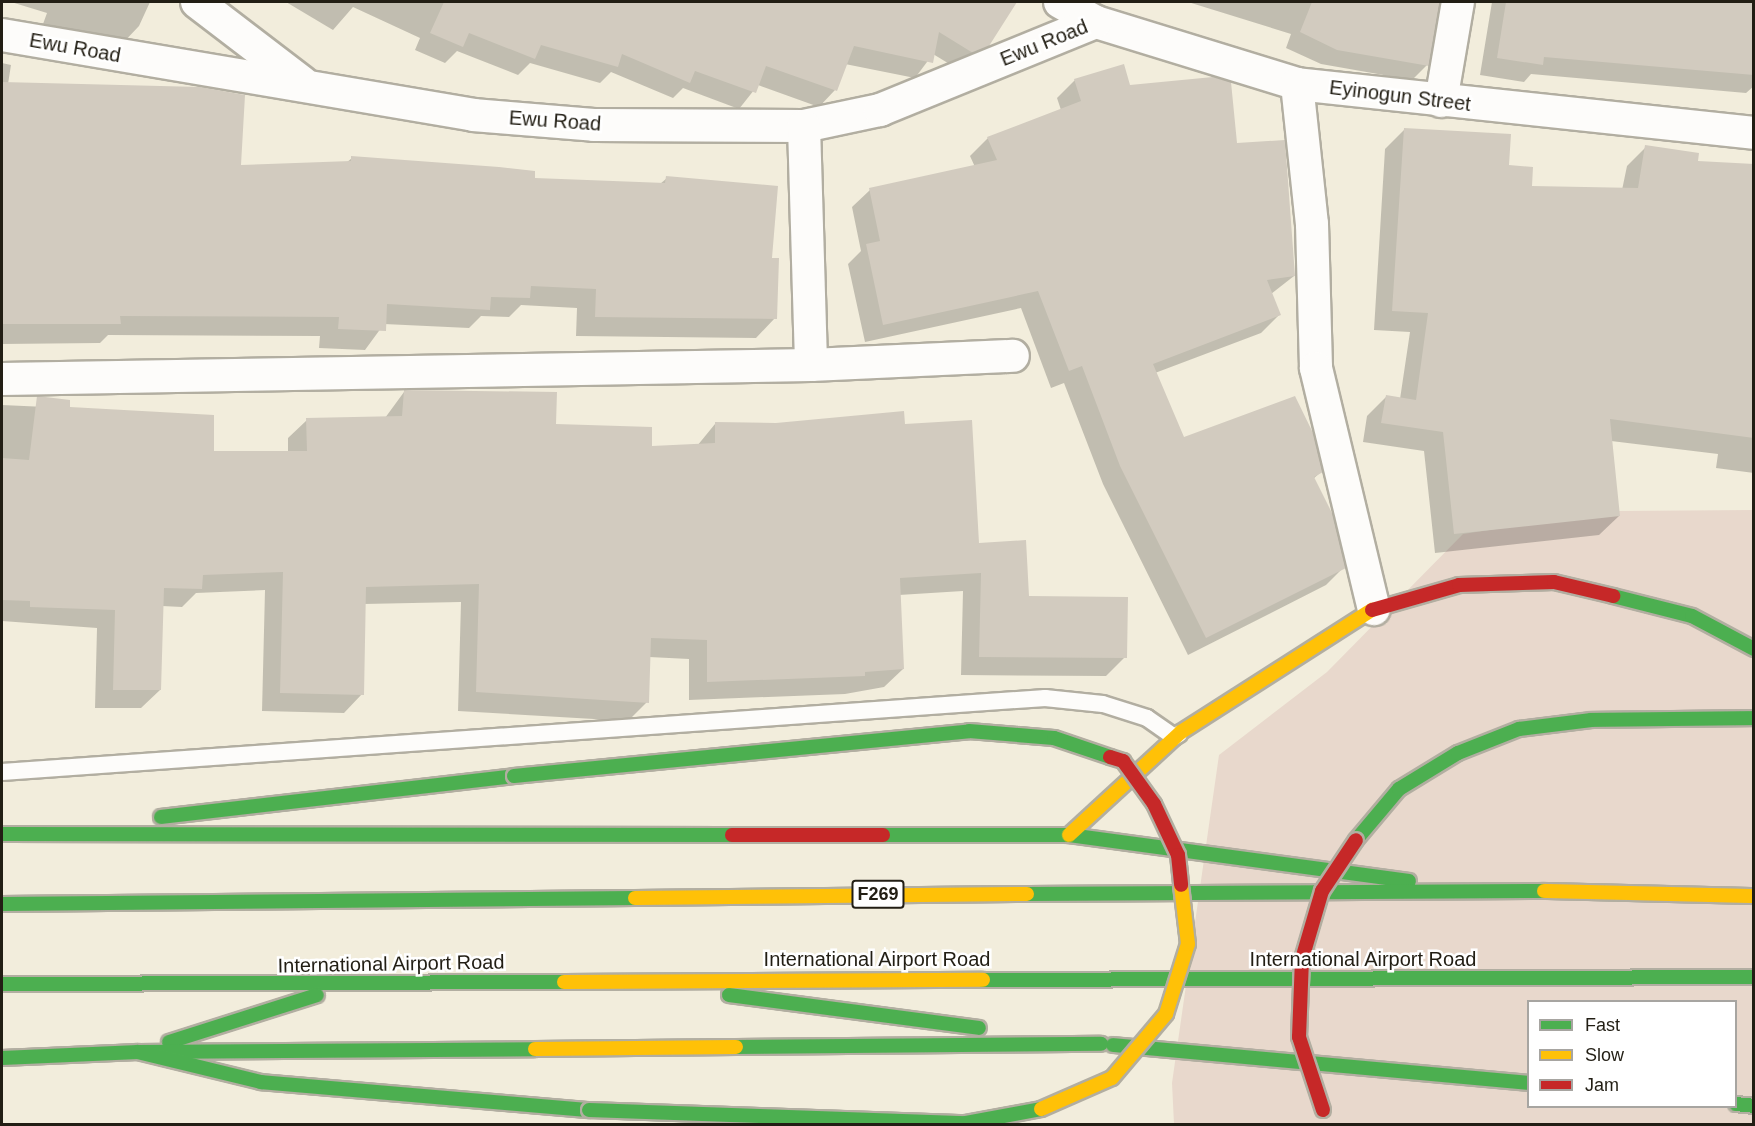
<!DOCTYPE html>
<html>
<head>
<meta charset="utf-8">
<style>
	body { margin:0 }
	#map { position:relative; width:1755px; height:1126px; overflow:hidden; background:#f2eddc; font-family:Arial,sans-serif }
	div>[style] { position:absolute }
	.green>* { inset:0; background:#e8d8cc }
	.shadow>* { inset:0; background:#0003 }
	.building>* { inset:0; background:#d2cbbf }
	.roads { filter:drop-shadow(2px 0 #b2aea1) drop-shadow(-2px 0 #b2aea1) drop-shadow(0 2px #b2aea1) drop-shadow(0 -2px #b2aea1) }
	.lane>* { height:16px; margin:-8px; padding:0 8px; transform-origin:8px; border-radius:8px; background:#fdfcfa }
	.street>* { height:32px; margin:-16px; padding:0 16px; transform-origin:16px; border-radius:16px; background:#fdfcfa }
	.fast>* { height:14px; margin:-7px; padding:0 7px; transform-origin:7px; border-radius:7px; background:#4caf50 }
	.slow>* { height:14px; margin:-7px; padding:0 7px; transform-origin:7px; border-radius:7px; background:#ffc107 }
	.jam>* { height:14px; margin:-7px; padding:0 7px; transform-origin:7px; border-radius:7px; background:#c62828 }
	.bridges { filter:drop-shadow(2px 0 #b2aea1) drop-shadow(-2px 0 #b2aea1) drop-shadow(0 2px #b2aea1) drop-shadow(0 -2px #b2aea1) }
	.fast-bridge>* { height:14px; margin:-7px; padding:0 7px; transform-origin:7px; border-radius:7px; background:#4caf50 }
	.slow-bridge>* { height:14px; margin:-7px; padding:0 7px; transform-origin:7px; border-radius:7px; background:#ffc107 }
	.jam-bridge>* { height:14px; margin:-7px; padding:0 7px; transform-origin:7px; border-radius:7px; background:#c62828 }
	span { translate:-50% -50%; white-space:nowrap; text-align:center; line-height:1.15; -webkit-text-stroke:5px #fff; paint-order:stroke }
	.shield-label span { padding:2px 4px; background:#fff; border:2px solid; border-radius:4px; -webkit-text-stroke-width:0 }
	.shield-label { font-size:18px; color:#221e14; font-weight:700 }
	.street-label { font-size:20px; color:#221e14 }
	.frame { position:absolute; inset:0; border:3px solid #221e14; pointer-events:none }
	.legend { position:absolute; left:1527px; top:1000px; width:210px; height:108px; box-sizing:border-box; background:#fff; border:2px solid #a7a5a1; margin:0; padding:8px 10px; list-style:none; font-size:18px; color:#221e14 }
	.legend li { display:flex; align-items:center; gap:12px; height:30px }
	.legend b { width:30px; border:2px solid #a7a5a1 }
</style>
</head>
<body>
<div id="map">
	<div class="green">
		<div style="clip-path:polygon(evenodd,1753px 510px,1753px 1124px,1174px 1124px,1172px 1083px,1219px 755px,1327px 672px,1463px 534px,1616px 511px,1753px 510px,1528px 1002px,1736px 1002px,1736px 1106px,1528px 1106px,1528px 1002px)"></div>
	</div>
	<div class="shadow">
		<div style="clip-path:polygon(11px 2px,150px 2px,139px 26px,121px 45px,43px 24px,47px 13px)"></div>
		<div style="clip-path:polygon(286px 2px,1015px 2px,988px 45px,956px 68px,933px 54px,915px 78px,845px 64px,835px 90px,819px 107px,758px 85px,739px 109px,683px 88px,673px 98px,611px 72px,600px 83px,530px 63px,518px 75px,457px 51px,445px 63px,415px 50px,420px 38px,353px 7px,333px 30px)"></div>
		<div style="clip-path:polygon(1188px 2px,1438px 2px,1427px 65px,1412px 80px,1321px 64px,1286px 48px,1291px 34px)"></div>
		<div style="clip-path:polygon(1492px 2px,1754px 2px,1754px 86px,1746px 93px,1531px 74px,1524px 82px,1480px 75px)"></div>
		<div style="clip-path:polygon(2px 63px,11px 65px,8px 84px,239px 167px,346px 163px,352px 158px,534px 180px,660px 184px,667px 178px,770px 259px,775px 318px,756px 338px,576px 336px,577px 308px,521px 305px,509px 317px,481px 316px,469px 328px,384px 324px,365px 350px,319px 348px,320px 336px,108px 335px,100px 343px,2px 344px,2px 193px,51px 192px,52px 174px,2px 169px)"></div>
		<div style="clip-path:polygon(1075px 80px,1129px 87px,1235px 145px,1294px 276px,1271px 294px,1279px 315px,1261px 333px,1155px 373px,1184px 439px,1321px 472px,1313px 479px,1344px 567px,1326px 585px,1188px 655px,1103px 484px,1064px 383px,1051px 388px,1021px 308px,865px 342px,848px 264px,861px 251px,852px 207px,870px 190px,975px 167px,970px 156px,988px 138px,1061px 110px,1057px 98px)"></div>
		<div style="clip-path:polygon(1404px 130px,1507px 167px,1530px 187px,1622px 190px,1627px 166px,1646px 147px,1696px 163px,1754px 165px,1754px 473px,1716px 468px,1718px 454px,1611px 441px,1619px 516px,1599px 535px,1435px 553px,1424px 451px,1363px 442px,1367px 416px,1386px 397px,1400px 399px,1410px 332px,1374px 330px,1385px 149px)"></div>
		<div style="clip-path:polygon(404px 392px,651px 448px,697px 446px,715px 424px,904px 426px,978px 544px,1028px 598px,1125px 657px,1106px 676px,961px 675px,963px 591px,899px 595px,903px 669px,884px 687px,845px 694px,689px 700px,689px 659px,649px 657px,647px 702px,628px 721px,458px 711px,461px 602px,364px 604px,362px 694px,344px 713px,262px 711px,265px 590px,196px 593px,182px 607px,162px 606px,160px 690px,141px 708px,95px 708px,97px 628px,2px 621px,2px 405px,68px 408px,212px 452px,288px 453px,288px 438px,307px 420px,385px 418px)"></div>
	</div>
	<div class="building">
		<div style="clip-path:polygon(444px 2px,1017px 2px,989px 46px,973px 53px,939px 32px,933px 63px,854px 46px,837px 91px,766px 66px,756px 93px,695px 71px,690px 83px,622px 54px,618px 67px,541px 45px,535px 59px,469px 33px,463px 47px,430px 33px)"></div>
		<div style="clip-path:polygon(1312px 2px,1440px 2px,1429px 66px,1337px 50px,1300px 32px)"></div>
		<div style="clip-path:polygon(1506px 2px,1754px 2px,1754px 75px,1544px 57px,1543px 65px,1497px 58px)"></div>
		<div style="clip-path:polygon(1124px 64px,1130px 85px,1213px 77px,1231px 82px,1237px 143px,1285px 140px,1295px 276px,1267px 280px,1281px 315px,1153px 364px,1184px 437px,1295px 396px,1313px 433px,1323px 472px,1314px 477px,1333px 515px,1346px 568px,1206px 638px,1120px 466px,1082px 366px,1069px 371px,1038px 291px,883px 325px,866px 244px,880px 241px,869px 188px,997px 160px,987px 137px,1081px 101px,1074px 79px)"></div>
		<div style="clip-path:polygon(2px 82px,200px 87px,245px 95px,241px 165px,351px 161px,351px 156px,499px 167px,535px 171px,535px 178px,665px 183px,666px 176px,778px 186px,772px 258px,779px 258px,777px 319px,595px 317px,596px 289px,531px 286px,530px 298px,491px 297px,490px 310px,387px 304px,386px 331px,338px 329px,339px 317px,120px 316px,121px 324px,2px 324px)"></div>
		<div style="clip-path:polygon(1404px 128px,1511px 134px,1509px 165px,1533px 167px,1532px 186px,1638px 188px,1645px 145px,1699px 153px,1698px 161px,1754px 164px,1754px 438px,1610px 419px,1620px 516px,1454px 534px,1443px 432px,1381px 423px,1386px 395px,1416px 400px,1428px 313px,1392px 311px)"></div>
		<div style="clip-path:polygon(404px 390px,557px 392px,556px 424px,652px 427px,652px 446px,715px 443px,715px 422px,776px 423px,904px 411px,905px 424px,972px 420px,979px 543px,1026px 540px,1029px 596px,1128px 597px,1127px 658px,979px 657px,981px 573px,900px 578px,904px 669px,865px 672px,865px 676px,707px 682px,707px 640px,651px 638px,649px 703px,476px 692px,479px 584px,366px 587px,364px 695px,280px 693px,283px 572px,203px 575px,202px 589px,164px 588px,161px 690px,113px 690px,115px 610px,30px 607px,30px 601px,2px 600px,2px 458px,29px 460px,37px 396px,70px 400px,70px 407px,214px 415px,214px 451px,307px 451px,306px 418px,402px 416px)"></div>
	</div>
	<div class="roads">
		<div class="lane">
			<div style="left:2px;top:772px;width:1046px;rotate:-4.06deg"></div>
			<div style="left:1045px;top:698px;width:58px;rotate:5.9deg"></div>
			<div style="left:1103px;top:704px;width:46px;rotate:17.7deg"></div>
			<div style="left:1147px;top:718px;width:33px;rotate:35deg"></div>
			<div style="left:1174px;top:737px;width:6px;rotate:-31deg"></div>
		</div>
		<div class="street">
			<div style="left:197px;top:2px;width:133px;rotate:37.4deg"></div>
			<div style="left:1060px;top:2px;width:41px;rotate:29.1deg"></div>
			<div style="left:1096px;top:22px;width:210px;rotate:17.1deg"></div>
			<div style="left:1297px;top:84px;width:460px;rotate:6.1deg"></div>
			<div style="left:2px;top:35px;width:478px;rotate:9.6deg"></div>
			<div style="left:473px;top:115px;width:121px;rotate:4.7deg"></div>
			<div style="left:594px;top:125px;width:210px;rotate:0.3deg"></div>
			<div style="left:804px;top:126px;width:78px;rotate:-11.9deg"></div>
			<div style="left:880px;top:110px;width:233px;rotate:-22.2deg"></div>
			<div style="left:1297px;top:84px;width:141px;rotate:83.9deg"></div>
			<div style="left:1312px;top:224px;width:144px;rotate:88.4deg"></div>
			<div style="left:1316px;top:368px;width:248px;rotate:76.5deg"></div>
			<div style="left:1441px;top:101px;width:100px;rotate:-80.3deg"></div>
			<div style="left:804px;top:126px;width:239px;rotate:88.3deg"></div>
			<div style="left:2px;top:379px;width:809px;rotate:-0.99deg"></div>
			<div style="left:811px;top:365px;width:202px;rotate:-2.6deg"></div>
		</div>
		<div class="fast">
			<div style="left:1613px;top:596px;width:81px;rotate:14.2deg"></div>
			<div style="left:1692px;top:616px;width:70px;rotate:28deg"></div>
			<div style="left:161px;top:817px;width:355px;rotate:-6.6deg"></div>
			<div style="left:2px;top:834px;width:730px;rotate:0.08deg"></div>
			<div style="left:883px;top:835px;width:186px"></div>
			<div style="left:1069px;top:835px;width:343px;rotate:7.7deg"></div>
			<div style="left:1356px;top:840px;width:67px;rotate:-49.9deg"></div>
			<div style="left:1399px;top:789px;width:69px;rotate:-31.4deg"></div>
			<div style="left:1458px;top:753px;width:66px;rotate:-21.5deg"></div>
			<div style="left:1519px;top:729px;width:73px;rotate:-7.1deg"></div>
			<div style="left:1591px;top:720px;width:163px;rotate:-0.7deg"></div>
			<div style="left:1027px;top:894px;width:517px;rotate:-0.33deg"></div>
			<div style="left:2px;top:904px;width:633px;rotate:-0.54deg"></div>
			<div style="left:983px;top:980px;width:771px;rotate:-0.22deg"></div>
			<div style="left:2px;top:984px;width:562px;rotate:-0.2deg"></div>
			<div style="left:729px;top:995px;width:252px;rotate:7.5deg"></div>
			<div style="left:169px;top:1042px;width:155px;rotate:-17.6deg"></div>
			<div style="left:1113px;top:1045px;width:417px;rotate:5.2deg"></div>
			<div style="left:736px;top:1047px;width:365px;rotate:-0.5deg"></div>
			<div style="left:138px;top:1052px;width:397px;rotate:-0.4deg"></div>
			<div style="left:2px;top:1058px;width:136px;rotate:-2.5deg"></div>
			<div style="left:138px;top:1052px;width:127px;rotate:13.7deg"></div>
			<div style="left:261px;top:1082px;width:329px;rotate:4.9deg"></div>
			<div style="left:1736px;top:1104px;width:18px;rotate:6deg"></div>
		</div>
		<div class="slow">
			<div style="left:1069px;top:835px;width:152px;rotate:-42.6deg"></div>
			<div style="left:1181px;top:732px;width:227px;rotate:-32.6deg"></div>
			<div style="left:1544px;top:891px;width:210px;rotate:1.4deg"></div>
			<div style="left:635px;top:898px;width:392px;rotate:-0.6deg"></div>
			<div style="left:564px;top:982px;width:419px;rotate:-0.3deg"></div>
			<div style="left:535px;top:1049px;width:201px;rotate:-0.6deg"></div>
		</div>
		<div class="jam">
			<div style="left:1372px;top:610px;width:91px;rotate:-16deg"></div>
			<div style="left:1459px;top:585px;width:95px;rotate:-1.8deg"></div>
			<div style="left:1554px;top:582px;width:61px;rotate:13.3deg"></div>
			<div style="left:732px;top:835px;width:151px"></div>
		</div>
	</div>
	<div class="bridges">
		<div class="fast-bridge">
			<div style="left:514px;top:776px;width:457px;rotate:-5.6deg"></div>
			<div style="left:969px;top:731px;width:85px;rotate:4.7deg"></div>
			<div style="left:1054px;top:738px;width:59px;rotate:18.7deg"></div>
			<div style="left:589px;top:1110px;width:377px;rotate:2deg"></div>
			<div style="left:966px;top:1123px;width:76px;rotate:-10.6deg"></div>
		</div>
		<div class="slow-bridge">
			<div style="left:1041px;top:1109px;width:77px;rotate:-23.6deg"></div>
			<div style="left:1112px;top:1078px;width:84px;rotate:-49.8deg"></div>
			<div style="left:1166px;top:1014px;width:73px;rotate:-72.6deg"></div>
			<div style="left:1188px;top:944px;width:59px;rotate:-96.8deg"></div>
		</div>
		<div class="jam-bridge">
			<div style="left:1110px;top:757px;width:14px;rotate:17deg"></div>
			<div style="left:1123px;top:761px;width:53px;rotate:54.2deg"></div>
			<div style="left:1154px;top:804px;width:56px;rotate:64.8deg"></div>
			<div style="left:1178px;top:855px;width:30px;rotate:84deg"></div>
			<div style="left:1323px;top:1110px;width:77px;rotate:-108.2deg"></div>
			<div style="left:1299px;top:1037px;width:78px;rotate:-87.8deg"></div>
			<div style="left:1302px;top:959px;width:71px;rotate:-73.6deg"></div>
			<div style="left:1322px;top:891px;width:61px;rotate:-56.3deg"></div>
		</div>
	</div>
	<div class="shield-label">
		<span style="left:878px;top:894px">F269</span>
	</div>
	<div class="street-label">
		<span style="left:1044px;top:43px;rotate:-22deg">Ewu Road</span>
		<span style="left:75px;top:48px;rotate:10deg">Ewu Road</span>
		<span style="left:1400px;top:96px;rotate:7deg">Eyinogun Street</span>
		<span style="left:555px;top:121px;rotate:4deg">Ewu Road</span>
		<span style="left:877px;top:959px">International Airport Road</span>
		<span style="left:1363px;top:959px">International Airport Road</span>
		<span style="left:391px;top:964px;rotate:-1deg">International Airport Road</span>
	</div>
	<div class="frame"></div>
	<ul class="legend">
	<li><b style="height:8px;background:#4caf50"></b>Fast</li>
	<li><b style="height:8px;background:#ffc107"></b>Slow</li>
	<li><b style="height:8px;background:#c62828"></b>Jam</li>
	</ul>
</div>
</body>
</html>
